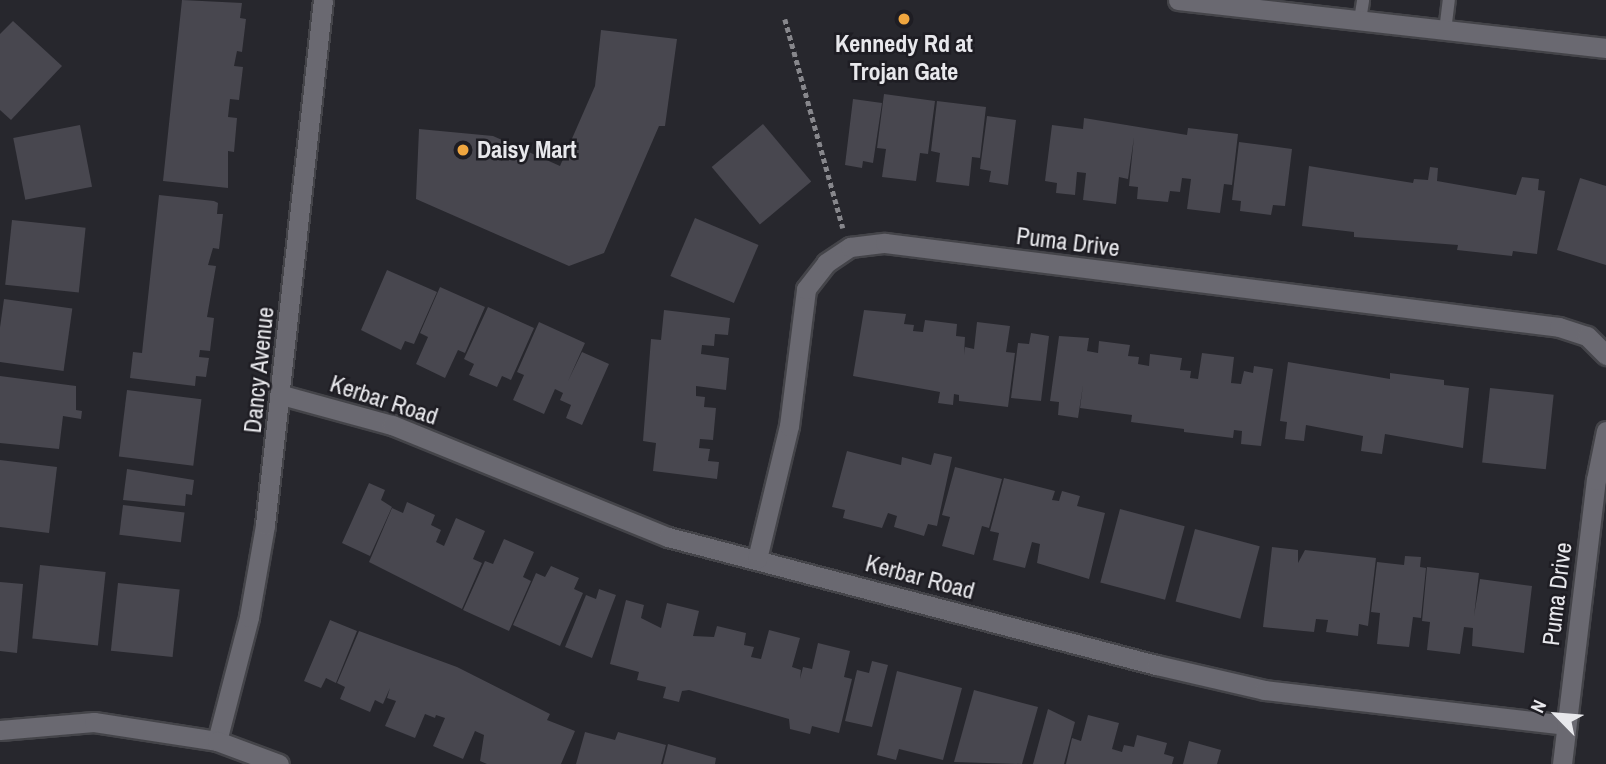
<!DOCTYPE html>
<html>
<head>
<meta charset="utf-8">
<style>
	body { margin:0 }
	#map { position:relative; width:1606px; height:764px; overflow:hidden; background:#27272d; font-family:"Archivo Narrow",sans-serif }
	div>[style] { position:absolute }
	.building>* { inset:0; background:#48474f; transform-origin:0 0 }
	.path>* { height:4.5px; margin-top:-2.25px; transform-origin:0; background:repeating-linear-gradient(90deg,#87878c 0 5px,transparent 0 8.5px) }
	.roads { filter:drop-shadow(2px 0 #444449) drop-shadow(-2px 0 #444449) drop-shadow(0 2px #444449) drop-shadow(0 -2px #444449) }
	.service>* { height:12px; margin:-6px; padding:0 6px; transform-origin:6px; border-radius:6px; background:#6a6971 }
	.minor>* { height:19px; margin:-9.5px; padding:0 9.5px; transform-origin:9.5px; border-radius:9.5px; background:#6a6971 }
	.tertiary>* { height:19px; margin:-9.5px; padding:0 9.5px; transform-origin:9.5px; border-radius:9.5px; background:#6a6971 }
	.secondary>* { height:19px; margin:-9.5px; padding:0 9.5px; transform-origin:9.5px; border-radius:9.5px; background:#6a6971 }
	.dots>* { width:19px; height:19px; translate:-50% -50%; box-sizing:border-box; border:4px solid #1e1d23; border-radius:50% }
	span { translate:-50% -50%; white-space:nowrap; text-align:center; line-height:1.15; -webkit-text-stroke:5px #1e1d23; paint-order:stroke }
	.poi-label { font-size:24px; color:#e8e8ec; font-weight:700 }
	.left { translate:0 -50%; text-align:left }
	.street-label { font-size:24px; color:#e8e8ec }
	.north { position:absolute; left:1522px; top:680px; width:70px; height:70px; -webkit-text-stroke:5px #1e1d23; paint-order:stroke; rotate:295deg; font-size:19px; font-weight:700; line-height:28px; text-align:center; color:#e8e8ec }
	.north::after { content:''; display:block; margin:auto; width:24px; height:32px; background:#e8e8ec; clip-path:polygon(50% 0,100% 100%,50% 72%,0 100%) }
</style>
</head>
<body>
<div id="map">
	<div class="building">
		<div style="clip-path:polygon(182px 0,242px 3px,240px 18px,246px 19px,242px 52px,237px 51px,234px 66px,243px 67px,239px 100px,230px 99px,228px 117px,237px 118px,234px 152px,228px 151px,228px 188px,163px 181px)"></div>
		<div style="clip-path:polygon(13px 21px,62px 66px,11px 120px,0 110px,0 34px)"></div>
		<div style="clip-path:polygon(601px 30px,677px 39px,665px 126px,659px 126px,604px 253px,569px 266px,416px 199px,419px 129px,493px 136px,560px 166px,595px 86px)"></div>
		<div style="clip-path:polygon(884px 94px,935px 101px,928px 154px,920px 153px,916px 181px,882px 177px,886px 149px,877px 148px)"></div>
		<div style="clip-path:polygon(853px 99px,882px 103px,873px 163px,863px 161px,862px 168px,845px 165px)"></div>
		<div style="clip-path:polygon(937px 101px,986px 107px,980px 158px,972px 157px,969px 186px,936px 182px,940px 153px,931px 151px)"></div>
		<div style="clip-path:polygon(987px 116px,1016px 120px,1008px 185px,989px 182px,991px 171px,980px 169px)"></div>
		<div style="clip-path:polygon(1084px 118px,1187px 135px,1188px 128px,1238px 134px,1232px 185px,1224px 184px,1220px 213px,1187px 209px,1191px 179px,1182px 178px,1180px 192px,1170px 191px,1168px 202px,1137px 199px,1138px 187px,1129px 186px,1134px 137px,1128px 179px,1119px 177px,1116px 204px,1083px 200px,1086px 173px,1077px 172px,1075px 195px,1056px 193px,1057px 183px,1045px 181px,1052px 125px,1083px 129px)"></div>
		<div style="left:763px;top:124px;width:75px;height:67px;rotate:50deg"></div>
		<div style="left:80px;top:125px;width:63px;height:68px;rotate:79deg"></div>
		<div style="clip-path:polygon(1239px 142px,1292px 149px,1285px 206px,1273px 205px,1271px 215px,1240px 211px,1241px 201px,1232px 200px)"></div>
		<div style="clip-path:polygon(1309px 166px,1413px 183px,1414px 179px,1428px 180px,1430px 167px,1438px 168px,1437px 181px,1516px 195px,1522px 177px,1539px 179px,1538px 190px,1545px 191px,1537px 254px,1513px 251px,1512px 256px,1457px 250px,1458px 245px,1354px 237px,1354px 232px,1302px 226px)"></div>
		<div style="clip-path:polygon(1580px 178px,1606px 186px,1606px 265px,1557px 250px)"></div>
		<div style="clip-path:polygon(159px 195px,214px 201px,218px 203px,217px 214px,223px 214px,219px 249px,213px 248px,208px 265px,216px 266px,207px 317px,214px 318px,210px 351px,200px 350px,199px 357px,209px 358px,206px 377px,196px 376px,195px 386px,130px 378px,133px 352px,142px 353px)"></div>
		<div style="left:695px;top:218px;width:69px;height:63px;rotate:23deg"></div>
		<div style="left:12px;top:220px;width:74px;height:65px;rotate:6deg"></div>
		<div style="clip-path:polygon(387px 270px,437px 292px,414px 344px,405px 341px,401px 350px,361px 330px)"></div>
		<div style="clip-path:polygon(440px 287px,485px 307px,465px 353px,458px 350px,445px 378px,416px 364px,428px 337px,420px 333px)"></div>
		<div style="left:4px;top:299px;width:69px;height:63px;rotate:8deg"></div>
		<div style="clip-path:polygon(488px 307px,534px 328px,511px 380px,502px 376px,497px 387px,469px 375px,474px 364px,464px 359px)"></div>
		<div style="clip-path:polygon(664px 310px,730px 318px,728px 335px,715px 334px,714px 346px,702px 345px,701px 354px,729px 358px,726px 390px,696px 386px,696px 396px,705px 397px,704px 407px,716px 408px,713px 440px,700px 439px,699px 448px,710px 449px,708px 461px,719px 462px,717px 479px,653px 471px,656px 443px,643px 441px,651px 339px,661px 340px)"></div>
		<div style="clip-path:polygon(864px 310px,906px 314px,904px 324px,914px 325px,913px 331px,923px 332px,925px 320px,957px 324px,956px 336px,965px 337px,964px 355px,965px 347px,974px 349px,977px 322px,1010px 326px,1006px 352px,1015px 353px,1008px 407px,959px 401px,959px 395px,954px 394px,953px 405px,938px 403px,940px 392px,853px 376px)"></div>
		<div style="clip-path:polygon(539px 322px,585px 343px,568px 381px,582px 352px,609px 364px,582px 425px,566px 418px,571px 405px,560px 400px,563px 393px,555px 389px,544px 414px,513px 400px,524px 375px,517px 372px)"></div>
		<div style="clip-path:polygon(1031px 333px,1049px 336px,1041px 401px,1011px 398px,1018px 343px,1029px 344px)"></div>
		<div style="clip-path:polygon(1059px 336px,1089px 338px,1087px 351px,1098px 353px,1099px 341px,1130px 345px,1128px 356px,1139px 357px,1138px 364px,1149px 366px,1150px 354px,1182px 358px,1180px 370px,1191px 371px,1190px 378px,1198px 379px,1202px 353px,1234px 357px,1231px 383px,1241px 384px,1244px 371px,1253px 373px,1254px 366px,1273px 369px,1261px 446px,1241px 444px,1242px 431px,1234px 430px,1233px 438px,1184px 432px,1184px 429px,1131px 422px,1132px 415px,1080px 408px,1083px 385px,1078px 418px,1058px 415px,1059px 402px,1050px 401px)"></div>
		<div style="clip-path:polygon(1288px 362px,1390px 379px,1390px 373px,1444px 380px,1444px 385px,1469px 388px,1463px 448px,1385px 434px,1382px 454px,1361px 451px,1363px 436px,1306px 425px,1304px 441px,1285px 439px,1287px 422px,1280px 421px)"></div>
		<div style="clip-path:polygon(0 376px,76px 386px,76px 410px,82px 411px,81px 419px,63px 416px,59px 449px,0 443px)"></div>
		<div style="left:1490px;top:388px;width:64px;height:75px;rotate:6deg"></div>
		<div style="left:127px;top:390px;width:75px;height:67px;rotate:7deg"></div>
		<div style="clip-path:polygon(847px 451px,901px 465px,902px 457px,931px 465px,934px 453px,952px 457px,937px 526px,928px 524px,924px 536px,894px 527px,897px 516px,888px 513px,882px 528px,843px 518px,845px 510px,832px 507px)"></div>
		<div style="clip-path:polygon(0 460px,57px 467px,49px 533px,0 527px)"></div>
		<div style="clip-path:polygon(955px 467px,1002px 479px,989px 528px,982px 526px,974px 555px,942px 546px,950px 517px,942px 515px)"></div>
		<div style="clip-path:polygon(127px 469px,194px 480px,192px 495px,186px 494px,185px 506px,123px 500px)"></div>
		<div style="clip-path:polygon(1004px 478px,1055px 491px,1052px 500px,1059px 501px,1062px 491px,1080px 496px,1077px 506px,1105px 513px,1089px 579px,1037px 563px,1040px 544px,1032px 542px,1025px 568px,993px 560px,999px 533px,990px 531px)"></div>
		<div style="clip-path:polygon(369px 483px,385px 490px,381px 500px,392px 507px,370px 556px,342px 543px)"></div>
		<div style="clip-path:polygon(407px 502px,435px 515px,431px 525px,441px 530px,436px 542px,444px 546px,456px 518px,485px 531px,473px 559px,482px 563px,462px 609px,369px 562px,392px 508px,403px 513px)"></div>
		<div style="left:123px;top:505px;width:62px;height:30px;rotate:7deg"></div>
		<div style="left:1120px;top:509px;width:67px;height:76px;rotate:15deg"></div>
		<div style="left:1195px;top:529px;width:67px;height:75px;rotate:15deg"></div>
		<div style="clip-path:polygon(504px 539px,534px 552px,523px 577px,531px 581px,509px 631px,463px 610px,485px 561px,493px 564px)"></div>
		<div style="clip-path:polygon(1272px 547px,1298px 550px,1298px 563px,1305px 550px,1376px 558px,1368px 626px,1359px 624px,1358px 636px,1326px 632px,1328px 620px,1316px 619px,1314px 632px,1263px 627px)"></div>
		<div style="clip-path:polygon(1405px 556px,1421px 557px,1420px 567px,1426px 568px,1421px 618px,1413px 617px,1409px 647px,1377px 644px,1380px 613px,1371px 612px,1377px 562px,1404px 565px)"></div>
		<div style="left:40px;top:565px;width:66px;height:74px;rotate:6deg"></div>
		<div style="clip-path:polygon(551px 566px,579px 578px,574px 589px,583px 593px,560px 646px,513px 625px,536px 573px,545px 577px)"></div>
		<div style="clip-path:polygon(1427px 567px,1479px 573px,1474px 616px,1480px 579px,1532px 586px,1524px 653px,1472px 646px,1473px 628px,1464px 627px,1460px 654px,1427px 650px,1430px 622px,1422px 621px)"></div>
		<div style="clip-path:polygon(0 582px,23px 584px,17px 653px,0 651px)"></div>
		<div style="left:118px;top:583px;width:62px;height:68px;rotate:6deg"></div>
		<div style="clip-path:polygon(599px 589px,616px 595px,592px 658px,565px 647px,586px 595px,596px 599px)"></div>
		<div style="clip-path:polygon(626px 600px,644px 605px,641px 618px,661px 628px,667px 603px,699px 611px,693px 636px,714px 637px,717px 626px,746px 633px,744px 645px,754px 647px,751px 657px,761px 659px,769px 630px,800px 638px,792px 667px,801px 670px,800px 679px,803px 667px,812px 669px,818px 643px,850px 651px,844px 677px,852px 679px,839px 733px,812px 726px,810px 734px,790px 729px,789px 719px,689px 690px,682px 691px,679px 702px,663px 698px,666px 687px,637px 680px,639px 672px,610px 664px)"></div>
		<div style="clip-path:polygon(330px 620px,357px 631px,336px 683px,326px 678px,321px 688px,304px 681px)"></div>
		<div style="clip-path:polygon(359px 631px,457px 667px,550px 714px,547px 720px,575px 731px,561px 764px,487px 764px,480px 761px,484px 735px,475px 731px,463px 759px,433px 746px,445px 718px,436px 715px,435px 718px,425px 714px,415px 738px,385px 726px,396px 701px,387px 698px,390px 688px,383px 704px,375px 700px,370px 712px,340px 699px,345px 687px,337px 683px)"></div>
		<div style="clip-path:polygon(872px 661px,888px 665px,872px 727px,845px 721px,857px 670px,869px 673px)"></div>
		<div style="clip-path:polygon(897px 671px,962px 688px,943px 760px,899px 749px,896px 760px,877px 755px)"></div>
		<div style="clip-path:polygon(974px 690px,1038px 707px,1022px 764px,954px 762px)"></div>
		<div style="clip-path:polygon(1048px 709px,1075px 722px,1064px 764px,1033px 764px)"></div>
		<div style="clip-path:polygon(1088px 715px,1119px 723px,1112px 749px,1122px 752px,1124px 745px,1134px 747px,1137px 735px,1167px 743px,1164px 754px,1174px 757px,1172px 764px,1066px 764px,1072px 738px,1081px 741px)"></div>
		<div style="clip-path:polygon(585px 732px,615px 740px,618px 732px,666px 745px,661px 764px,576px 764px)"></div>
		<div style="clip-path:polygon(1189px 741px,1221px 750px,1217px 764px,1183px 764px)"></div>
		<div style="clip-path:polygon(668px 744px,716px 758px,715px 764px,663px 764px)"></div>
	</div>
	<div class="path">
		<div style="left:785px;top:19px;width:217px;rotate:74.5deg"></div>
	</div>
	<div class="roads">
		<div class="service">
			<div style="left:1360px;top:20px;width:20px;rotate:-81deg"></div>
			<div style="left:1445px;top:31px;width:31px;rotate:-83deg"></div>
		</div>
		<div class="minor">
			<div style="left:282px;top:395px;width:114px;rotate:15.3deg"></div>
			<div style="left:392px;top:425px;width:298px;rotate:22.1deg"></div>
			<div style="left:668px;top:537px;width:505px;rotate:14.7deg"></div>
			<div style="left:1156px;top:665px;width:111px;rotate:13deg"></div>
			<div style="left:1264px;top:690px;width:304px;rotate:6.6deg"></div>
			<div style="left:757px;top:559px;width:137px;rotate:-76.5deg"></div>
			<div style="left:789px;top:426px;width:138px;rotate:-82.9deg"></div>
			<div style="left:806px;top:289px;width:33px;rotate:-52deg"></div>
			<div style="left:826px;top:263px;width:29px;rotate:-34deg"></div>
			<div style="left:850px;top:247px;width:35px;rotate:-7deg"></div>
			<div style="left:885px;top:243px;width:679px;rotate:7.1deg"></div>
			<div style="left:1559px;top:327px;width:29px;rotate:18deg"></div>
			<div style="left:1587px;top:336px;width:27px;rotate:45deg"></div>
			<div style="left:217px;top:741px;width:128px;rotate:-75.5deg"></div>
			<div style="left:249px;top:617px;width:93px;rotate:-80.1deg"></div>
			<div style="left:265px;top:525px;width:528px;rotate:-83.7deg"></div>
			<div style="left:1562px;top:764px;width:286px;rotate:-83.2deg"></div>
			<div style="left:1596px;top:480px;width:50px;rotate:-78.5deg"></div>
		</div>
		<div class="tertiary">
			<div style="left:0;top:730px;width:94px;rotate:-4.9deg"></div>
			<div style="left:94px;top:722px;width:124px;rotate:8.8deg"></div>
			<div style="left:217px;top:741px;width:66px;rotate:20.4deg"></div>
		</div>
		<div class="secondary">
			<div style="left:1178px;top:0;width:431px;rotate:6.4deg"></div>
		</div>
	</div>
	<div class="dots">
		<div style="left:904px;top:19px;background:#f0a63f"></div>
		<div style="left:463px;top:150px;background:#f0a63f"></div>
	</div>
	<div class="poi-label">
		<span style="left:904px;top:58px">Kennedy Rd at<br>Trojan Gate</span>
		<span class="left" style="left:477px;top:150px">Daisy Mart</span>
	</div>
	<div class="street-label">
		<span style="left:1068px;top:242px;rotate:7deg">Puma Drive</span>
		<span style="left:259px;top:370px;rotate:-84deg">Dancy Avenue</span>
		<span style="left:384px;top:400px;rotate:18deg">Kerbar Road</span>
		<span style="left:920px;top:577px;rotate:15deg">Kerbar Road</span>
		<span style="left:1557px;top:594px;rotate:-83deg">Puma Drive</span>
	</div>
	<div class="north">N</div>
</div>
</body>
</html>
